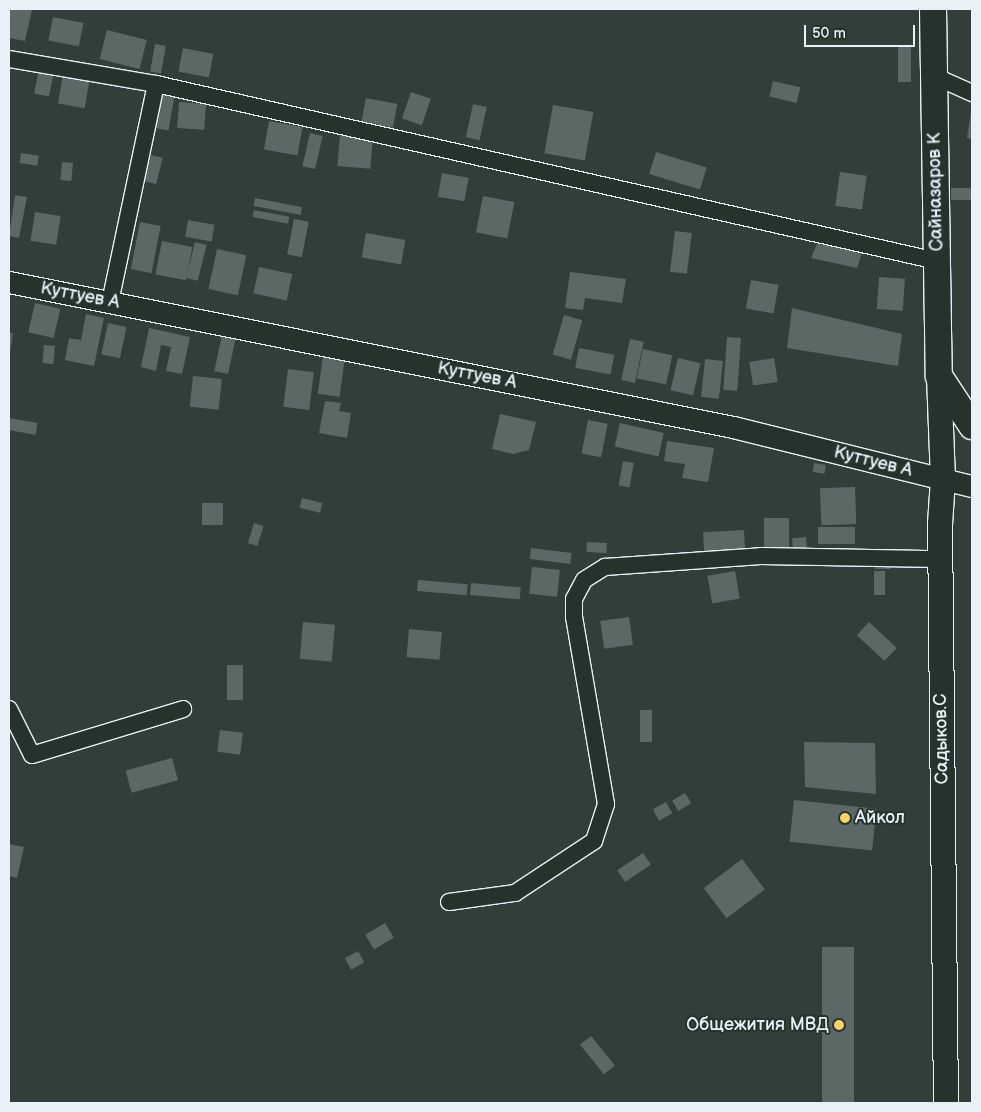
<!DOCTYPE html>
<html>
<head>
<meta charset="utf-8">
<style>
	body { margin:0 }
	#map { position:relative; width:981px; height:1112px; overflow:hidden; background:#323e39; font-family:"Balsamiq Sans",sans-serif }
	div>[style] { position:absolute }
	.building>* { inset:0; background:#5c6865; transform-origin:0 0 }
	.roads { filter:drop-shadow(1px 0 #e8f1f8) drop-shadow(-1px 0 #e8f1f8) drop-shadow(0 1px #e8f1f8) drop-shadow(0 -1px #e8f1f8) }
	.minor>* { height:16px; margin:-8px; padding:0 8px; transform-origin:8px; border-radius:8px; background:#26332d }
	.tertiary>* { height:21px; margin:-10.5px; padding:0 10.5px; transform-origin:10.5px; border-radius:10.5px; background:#26332d }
	.secondary>* { height:24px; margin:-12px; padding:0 12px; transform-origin:12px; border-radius:12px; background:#26332d }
	.primary>* { height:26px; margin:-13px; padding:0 13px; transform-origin:13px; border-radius:13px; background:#26332d }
	.dots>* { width:14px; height:14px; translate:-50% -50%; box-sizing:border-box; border:2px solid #26332d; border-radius:50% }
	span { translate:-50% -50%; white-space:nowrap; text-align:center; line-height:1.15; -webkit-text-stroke:4px #26332d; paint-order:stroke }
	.street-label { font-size:18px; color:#e8f1f8 }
	.poi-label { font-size:18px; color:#e8f1f8 }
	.left { translate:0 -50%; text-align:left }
	.right { translate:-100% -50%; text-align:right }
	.frame { position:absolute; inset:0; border:10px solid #e8f1f8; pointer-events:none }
	.scale { position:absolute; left:804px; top:25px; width:111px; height:22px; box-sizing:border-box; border:2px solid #e8f1f8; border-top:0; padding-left:6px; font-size:15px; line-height:18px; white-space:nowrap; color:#e8f1f8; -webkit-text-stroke:4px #26332d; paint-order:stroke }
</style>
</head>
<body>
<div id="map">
	<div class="building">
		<div style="clip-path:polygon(9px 9px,32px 10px,25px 41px,9px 38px)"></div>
		<div style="left:53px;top:17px;width:31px;height:24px;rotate:11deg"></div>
		<div style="left:107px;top:30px;width:41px;height:30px;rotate:14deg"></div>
		<div style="left:155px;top:44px;width:11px;height:28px;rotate:10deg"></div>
		<div style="left:898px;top:47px;width:13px;height:35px"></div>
		<div style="left:183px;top:48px;width:31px;height:24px;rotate:11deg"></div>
		<div style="left:39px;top:69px;width:15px;height:25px;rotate:11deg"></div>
		<div style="left:63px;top:75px;width:27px;height:29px;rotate:10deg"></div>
		<div style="left:773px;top:81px;width:28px;height:16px;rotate:13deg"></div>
		<div style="left:158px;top:92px;width:17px;height:36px;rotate:10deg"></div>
		<div style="left:411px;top:92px;width:21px;height:28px;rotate:19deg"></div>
		<div style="left:366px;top:98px;width:32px;height:24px;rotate:11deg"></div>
		<div style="left:179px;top:102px;width:27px;height:26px;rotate:4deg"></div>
		<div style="left:473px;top:104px;width:14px;height:34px;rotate:12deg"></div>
		<div style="left:553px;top:105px;width:41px;height:49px;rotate:10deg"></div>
		<div style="clip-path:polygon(971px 112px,972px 112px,972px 139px,967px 138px)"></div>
		<div style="left:269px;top:121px;width:34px;height:29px;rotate:10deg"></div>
		<div style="left:310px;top:133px;width:13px;height:34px;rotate:13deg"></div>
		<div style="left:340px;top:135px;width:33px;height:31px;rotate:5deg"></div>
		<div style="left:656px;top:152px;width:53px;height:23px;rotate:17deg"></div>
		<div style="left:21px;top:153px;width:18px;height:10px;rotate:9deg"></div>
		<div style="left:151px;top:155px;width:12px;height:27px;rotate:14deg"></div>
		<div style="left:62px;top:162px;width:11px;height:18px;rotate:5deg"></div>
		<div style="left:840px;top:172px;width:27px;height:34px;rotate:8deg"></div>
		<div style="left:442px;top:173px;width:27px;height:24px;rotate:10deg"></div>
		<div style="left:951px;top:188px;width:21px;height:12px"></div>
		<div style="clip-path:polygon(15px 195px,27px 197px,19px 238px,9px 236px)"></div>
		<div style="left:483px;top:196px;width:32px;height:37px;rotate:11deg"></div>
		<div style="left:255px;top:198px;width:48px;height:8px;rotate:11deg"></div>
		<div style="left:254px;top:210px;width:36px;height:7px;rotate:11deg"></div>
		<div style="left:35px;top:212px;width:26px;height:29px;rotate:9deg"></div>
		<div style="left:294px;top:219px;width:15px;height:36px;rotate:11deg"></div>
		<div style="left:188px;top:220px;width:27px;height:17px;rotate:10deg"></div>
		<div style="left:140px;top:222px;width:21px;height:48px;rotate:11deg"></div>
		<div style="left:675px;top:231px;width:17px;height:41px;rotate:7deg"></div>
		<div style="left:366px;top:233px;width:40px;height:25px;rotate:10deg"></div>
		<div style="left:162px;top:241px;width:31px;height:34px;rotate:11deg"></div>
		<div style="left:195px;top:242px;width:12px;height:37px;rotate:14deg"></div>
		<div style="clip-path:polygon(817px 244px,863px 250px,857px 268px,811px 258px)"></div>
		<div style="left:217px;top:249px;width:30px;height:41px;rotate:12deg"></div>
		<div style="left:259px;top:267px;width:34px;height:27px;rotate:12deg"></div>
		<div style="clip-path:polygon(570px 272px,626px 279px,622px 303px,585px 298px,583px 310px,565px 308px)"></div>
		<div style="left:879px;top:277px;width:26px;height:32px;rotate:4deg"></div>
		<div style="left:751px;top:280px;width:28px;height:29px;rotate:10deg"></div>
		<div style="left:35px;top:303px;width:26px;height:30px;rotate:13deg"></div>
		<div style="clip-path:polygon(792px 308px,902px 334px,898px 366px,787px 348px)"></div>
		<div style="clip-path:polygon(86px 314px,104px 318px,94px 366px,65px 360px,69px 338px,81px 340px)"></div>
		<div style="left:564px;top:315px;width:19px;height:41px;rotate:16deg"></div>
		<div style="left:108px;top:323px;width:19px;height:32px;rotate:12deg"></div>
		<div style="clip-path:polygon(149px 328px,190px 337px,182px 374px,166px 371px,171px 347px,161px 345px,156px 371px,141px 367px)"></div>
		<div style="clip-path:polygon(9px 333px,13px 333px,10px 353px,9px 353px)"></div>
		<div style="left:222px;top:335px;width:14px;height:37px;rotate:12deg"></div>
		<div style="left:727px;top:337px;width:14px;height:53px;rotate:4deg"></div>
		<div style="left:630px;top:339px;width:14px;height:42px;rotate:12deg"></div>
		<div style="left:44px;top:345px;width:11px;height:18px;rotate:5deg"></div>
		<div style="left:579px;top:348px;width:36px;height:20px;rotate:11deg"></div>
		<div style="left:643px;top:349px;width:30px;height:30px;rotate:12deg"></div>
		<div style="left:323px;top:356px;width:22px;height:38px;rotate:8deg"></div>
		<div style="left:678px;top:358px;width:23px;height:33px;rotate:13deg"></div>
		<div style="left:774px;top:358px;width:24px;height:25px;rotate:81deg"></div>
		<div style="left:705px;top:359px;width:18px;height:38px;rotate:6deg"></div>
		<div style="left:288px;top:369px;width:26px;height:38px;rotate:7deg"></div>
		<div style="left:193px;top:376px;width:29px;height:31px;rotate:6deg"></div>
		<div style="clip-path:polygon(325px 401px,341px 403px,339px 411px,351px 413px,347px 438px,319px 433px)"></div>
		<div style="clip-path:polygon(500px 414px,536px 422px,529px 450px,513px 454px,492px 449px)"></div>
		<div style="left:9px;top:418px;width:29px;height:12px;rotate:10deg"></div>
		<div style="left:588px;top:420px;width:20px;height:34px;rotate:11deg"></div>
		<div style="left:620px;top:423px;width:45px;height:24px;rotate:13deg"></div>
		<div style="clip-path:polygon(667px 441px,714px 448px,708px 482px,682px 478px,685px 464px,664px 461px)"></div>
		<div style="left:623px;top:461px;width:11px;height:25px;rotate:10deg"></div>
		<div style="left:814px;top:463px;width:12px;height:9px;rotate:9deg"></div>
		<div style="left:855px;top:487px;width:37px;height:35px;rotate:88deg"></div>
		<div style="left:302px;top:498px;width:21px;height:10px;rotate:14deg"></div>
		<div style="left:202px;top:503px;width:21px;height:22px"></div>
		<div style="left:789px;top:518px;width:31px;height:25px;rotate:90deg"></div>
		<div style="left:254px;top:523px;width:10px;height:21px;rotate:17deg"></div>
		<div style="left:818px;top:527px;width:37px;height:17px"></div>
		<div style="left:744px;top:530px;width:22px;height:41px;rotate:87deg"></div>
		<div style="left:806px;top:537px;width:11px;height:14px;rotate:85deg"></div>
		<div style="left:587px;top:542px;width:20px;height:10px;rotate:3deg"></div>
		<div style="left:531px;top:548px;width:41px;height:11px;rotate:7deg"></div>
		<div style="left:875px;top:562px;width:16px;height:7px"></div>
		<div style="left:532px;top:567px;width:28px;height:27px;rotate:6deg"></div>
		<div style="left:735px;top:571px;width:28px;height:28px;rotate:80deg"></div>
		<div style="left:874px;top:571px;width:11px;height:24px"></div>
		<div style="left:418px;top:580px;width:50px;height:11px;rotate:5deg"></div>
		<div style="left:471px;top:583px;width:50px;height:12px;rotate:5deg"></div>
		<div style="left:629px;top:617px;width:28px;height:29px;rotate:82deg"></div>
		<div style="left:303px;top:622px;width:32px;height:37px;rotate:5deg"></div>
		<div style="left:869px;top:622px;width:38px;height:18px;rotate:43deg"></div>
		<div style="left:409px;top:629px;width:33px;height:28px;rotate:5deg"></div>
		<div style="left:227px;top:665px;width:16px;height:35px"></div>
		<div style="left:640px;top:710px;width:12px;height:32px"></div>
		<div style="left:220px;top:730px;width:23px;height:22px;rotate:7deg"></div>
		<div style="clip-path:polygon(804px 742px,875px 743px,876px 794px,805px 787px)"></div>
		<div style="left:172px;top:758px;width:23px;height:48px;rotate:75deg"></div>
		<div style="left:685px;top:793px;width:12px;height:15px;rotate:59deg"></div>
		<div style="left:794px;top:800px;width:83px;height:42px;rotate:6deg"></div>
		<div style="left:666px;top:802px;width:13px;height:15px;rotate:61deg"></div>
		<div style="clip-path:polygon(9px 844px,24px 847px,17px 878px,9px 876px)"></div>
		<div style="left:643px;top:853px;width:14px;height:31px;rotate:56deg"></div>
		<div style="left:742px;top:859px;width:38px;height:48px;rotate:53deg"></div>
		<div style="left:385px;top:923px;width:17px;height:23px;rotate:59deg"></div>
		<div style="left:854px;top:947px;width:156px;height:32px;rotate:90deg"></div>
		<div style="left:358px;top:951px;width:13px;height:15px;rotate:61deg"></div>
		<div style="left:591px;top:1036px;width:38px;height:14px;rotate:51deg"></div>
	</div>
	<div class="roads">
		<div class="minor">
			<div style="left:9px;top:59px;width:149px;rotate:9.7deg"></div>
			<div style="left:156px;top:84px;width:223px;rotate:101.9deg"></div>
			<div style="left:934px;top:76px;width:42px;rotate:24.1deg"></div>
			<div style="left:156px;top:84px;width:801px;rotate:12.77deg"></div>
			<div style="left:9px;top:709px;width:51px;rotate:63.4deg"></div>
			<div style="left:32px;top:755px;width:158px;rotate:-16.9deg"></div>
			<div style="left:449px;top:902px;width:67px;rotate:-7.8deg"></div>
			<div style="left:515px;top:893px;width:95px;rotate:-33.4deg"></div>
			<div style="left:594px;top:841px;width:39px;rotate:-72deg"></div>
			<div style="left:606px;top:804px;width:190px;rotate:-99.7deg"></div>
			<div style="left:574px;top:617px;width:18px;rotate:-90deg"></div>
			<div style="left:574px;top:599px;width:21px;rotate:-62deg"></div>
			<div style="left:584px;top:580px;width:25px;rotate:-32deg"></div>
			<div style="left:605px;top:567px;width:156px;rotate:-4deg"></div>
			<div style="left:761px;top:556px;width:179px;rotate:1deg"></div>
		</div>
		<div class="tertiary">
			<div style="left:9px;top:282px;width:738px;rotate:11.33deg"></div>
			<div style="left:733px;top:427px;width:246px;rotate:13.9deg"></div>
		</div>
		<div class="secondary">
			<div style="left:939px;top:376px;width:103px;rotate:87.8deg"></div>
			<div style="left:943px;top:479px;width:45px;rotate:93.8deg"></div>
			<div style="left:940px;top:524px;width:579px;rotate:89.41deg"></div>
		</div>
		<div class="primary">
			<div style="left:933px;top:9px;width:367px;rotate:89.1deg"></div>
			<div style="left:939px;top:376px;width:60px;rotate:56.6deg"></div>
		</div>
	</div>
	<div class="dots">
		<div style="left:845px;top:818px;background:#ffd166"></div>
		<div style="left:839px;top:1025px;background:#ffd166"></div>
	</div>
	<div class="street-label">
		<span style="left:936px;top:192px;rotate:-91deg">Сайназаров К</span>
		<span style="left:80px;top:296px;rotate:11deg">Куттуев А</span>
		<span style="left:477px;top:376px;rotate:11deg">Куттуев А</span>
		<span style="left:873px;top:462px;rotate:14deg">Куттуев А</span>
		<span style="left:942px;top:739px;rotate:-91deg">Садыков.С</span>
	</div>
	<div class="poi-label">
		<span class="left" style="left:855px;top:818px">Айкол</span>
		<span class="right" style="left:829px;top:1025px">Общежития МВД</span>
	</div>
	<div class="frame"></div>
	<div class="scale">50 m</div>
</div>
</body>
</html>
